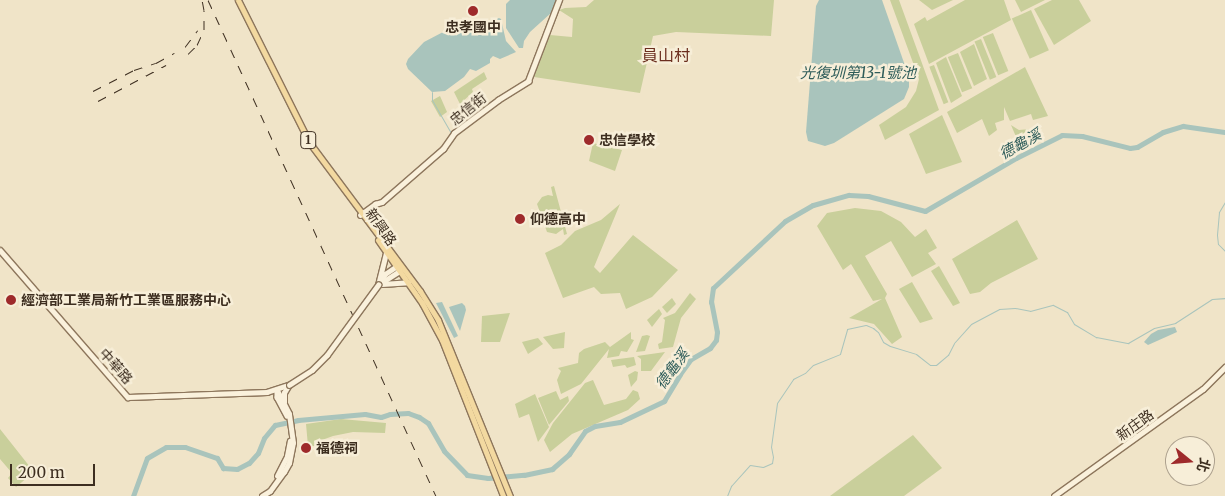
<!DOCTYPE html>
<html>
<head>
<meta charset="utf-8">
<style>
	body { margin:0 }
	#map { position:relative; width:1225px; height:496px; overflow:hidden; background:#f0e4c8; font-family:Merriweather,"Noto Sans TC",serif }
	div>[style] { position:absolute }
	.green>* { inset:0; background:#c9cf9b; transform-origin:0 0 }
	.water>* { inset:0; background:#a9c4bc }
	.stream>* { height:1px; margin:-0.5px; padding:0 0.5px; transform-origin:0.5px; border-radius:0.5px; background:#a9c4bc }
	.river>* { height:5px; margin:-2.5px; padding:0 2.5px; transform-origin:2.5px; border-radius:2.5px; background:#a9c4bc }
	.roads { filter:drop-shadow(1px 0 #8d765c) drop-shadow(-1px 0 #8d765c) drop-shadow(0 1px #8d765c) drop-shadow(0 -1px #8d765c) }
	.minor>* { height:4.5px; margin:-2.25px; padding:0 2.25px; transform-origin:2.25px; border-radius:2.25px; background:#faf1dc }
	.major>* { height:5px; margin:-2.5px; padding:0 2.5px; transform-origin:2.5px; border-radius:2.5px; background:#f3d9a0 }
	.rail>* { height:1px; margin-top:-0.5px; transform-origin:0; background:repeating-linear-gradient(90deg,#3d2e20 0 9px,transparent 0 18px) }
	.bridges { filter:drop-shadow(1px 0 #8d765c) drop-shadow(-1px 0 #8d765c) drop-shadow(0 1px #8d765c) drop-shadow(0 -1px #8d765c) }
	.minor-bridge>* { height:4.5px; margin:-2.25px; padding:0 2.25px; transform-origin:2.25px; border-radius:2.25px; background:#faf1dc }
	.dots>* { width:14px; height:14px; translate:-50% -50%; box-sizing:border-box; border:2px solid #f7eed8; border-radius:50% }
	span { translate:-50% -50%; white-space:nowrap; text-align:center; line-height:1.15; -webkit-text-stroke:5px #f7eed8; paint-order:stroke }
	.shield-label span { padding:1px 4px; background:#f7eed8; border:1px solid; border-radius:4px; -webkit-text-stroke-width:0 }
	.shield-label { font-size:12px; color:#3d2e20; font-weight:700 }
	.poi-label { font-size:14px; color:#3d2e20; font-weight:700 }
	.left { translate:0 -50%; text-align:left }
	.street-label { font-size:14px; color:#3d2e20 }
	.water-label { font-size:15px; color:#2f5d5a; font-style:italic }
	.quarter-label { font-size:16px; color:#6b2e1e }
	.north { position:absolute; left:1165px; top:436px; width:50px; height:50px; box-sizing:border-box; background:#f7eed8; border:1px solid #ada18e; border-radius:50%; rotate:107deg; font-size:14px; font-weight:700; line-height:20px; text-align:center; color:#3d2e20 }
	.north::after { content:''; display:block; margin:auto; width:18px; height:22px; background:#9e2a2b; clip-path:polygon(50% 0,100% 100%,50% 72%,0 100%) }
	.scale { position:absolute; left:10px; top:464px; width:85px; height:22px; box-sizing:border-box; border:2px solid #3d2e20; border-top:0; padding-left:6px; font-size:15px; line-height:18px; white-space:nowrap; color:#3d2e20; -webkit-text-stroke:4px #f7eed8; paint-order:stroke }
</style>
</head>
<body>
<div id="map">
	<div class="green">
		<div style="clip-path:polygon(594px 0,774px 0,771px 36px,676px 32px,653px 36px,640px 93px,534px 77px,550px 35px,572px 37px,573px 19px,559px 10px,565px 8px,586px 7px)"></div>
		<div style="clip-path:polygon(890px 0,899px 0,939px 110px,885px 140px,879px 125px,906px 107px,916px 91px,919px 79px)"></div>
		<div style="clip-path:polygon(919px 0,953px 0,932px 10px)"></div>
		<div style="clip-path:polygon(965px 0,1004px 0,1011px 20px,929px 64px,914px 24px,925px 17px,927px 21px)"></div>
		<div style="clip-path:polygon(1015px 0,1045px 0,1021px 12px)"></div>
		<div style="clip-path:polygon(1052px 0,1079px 0,1091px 21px,1054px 45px,1034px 9px)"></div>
		<div style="left:1031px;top:10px;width:44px;height:21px;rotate:66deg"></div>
		<div style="left:993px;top:33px;width:41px;height:11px;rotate:68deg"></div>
		<div style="left:981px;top:39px;width:41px;height:7px;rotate:68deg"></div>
		<div style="clip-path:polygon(974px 44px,987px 79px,974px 86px,960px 52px)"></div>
		<div style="left:958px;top:53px;width:38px;height:11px;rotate:68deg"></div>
		<div style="clip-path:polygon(946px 57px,962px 96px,951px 103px,936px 63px)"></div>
		<div style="left:934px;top:65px;width:40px;height:5px;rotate:69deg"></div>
		<div style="clip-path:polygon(1025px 67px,1048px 116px,1033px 120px,1031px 114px,1010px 121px,1004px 107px,1004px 120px,995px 123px,997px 130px,989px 136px,982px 119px,957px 133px,947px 112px)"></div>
		<div style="clip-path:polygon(484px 72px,487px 79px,472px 89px,473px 92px,460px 104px,454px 92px)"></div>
		<div style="clip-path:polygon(440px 96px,447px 112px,440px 117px,431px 101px)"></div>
		<div style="clip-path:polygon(942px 115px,962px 162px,926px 174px,909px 134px)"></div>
		<div style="clip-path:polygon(1011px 125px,1019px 130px,1030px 129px,1031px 137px,1017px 139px)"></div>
		<div style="clip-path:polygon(593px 143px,622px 150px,615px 171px,589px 161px)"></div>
		<div style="clip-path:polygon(554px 186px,567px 234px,564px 235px,563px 229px,556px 234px,547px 232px,537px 204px,542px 197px,548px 195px,553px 196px,551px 187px)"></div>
		<div style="clip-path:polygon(620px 204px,594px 267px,600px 273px,633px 235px,678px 270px,652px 297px,626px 309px,620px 293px,601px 294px,594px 287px,563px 298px,545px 253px,561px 245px,575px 231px,601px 220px)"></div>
		<div style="clip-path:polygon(855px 208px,881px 211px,901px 222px,915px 237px,926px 229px,937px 248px,928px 253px,936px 264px,912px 277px,891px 241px,865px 256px,887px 294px,885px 298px,902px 337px,892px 344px,874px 324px,849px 318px,882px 299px,873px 301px,851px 264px,843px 270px,817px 226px,827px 213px)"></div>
		<div style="clip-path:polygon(1017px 220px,1038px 259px,991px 283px,980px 292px,970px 294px,952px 259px)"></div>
		<div style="clip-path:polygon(939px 266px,960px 303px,953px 306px,931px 271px)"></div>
		<div style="clip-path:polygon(912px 282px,933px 319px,920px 323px,899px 289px)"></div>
		<div style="clip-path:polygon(690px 293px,696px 299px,681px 318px,673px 347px,659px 349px,658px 344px,662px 342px,665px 320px,663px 318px,675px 313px)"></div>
		<div style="clip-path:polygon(672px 298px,676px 304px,667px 313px,662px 307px)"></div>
		<div style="clip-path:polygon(659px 309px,662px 314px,652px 327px,647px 320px)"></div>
		<div style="clip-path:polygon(510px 313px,500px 342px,481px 342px,482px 316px)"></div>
		<div style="clip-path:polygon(565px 332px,564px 348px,553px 349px,543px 337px)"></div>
		<div style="clip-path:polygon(631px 332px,631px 339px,634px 340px,627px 352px,621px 351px,619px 356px,607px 358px,609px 349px,581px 384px,561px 394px,557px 380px,561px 371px,558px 368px,578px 363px,579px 353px,584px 349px,605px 342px,610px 347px)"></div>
		<div style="clip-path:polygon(647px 335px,650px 336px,645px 351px,636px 352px,642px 336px)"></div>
		<div style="clip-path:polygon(538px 338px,543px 344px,528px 354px,522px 342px)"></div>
		<div style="clip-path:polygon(665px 352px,651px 371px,641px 371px,641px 359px,637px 356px)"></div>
		<div style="clip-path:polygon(634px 357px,636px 365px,627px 368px,625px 365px,613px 367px,611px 360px)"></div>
		<div style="clip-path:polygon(635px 371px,638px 372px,637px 380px,631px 387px,628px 375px)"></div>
		<div style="clip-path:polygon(593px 380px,604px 405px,626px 399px,633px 390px,638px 392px,640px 399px,628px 410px,572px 434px,550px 452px,544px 440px,553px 423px,585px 383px)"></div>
		<div style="clip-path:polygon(556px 391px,560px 400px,568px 396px,569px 401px,549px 425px,538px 398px)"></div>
		<div style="clip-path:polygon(535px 394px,549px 427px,538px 442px,529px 414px,519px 418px,515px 404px)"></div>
		<div style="clip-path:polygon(341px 419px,386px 423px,385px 433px,353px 432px,333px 436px,322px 440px,315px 446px,308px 446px,306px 424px)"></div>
		<div style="clip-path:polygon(0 429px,34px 472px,16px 487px,8px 478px,12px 473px,0 459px)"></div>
		<div style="clip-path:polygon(913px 435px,942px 468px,904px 496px,830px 496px)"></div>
	</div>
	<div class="water">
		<div style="clip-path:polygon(510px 0,556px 0,551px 13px,530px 32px,524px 41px,523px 48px,519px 48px,506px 28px,506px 4px)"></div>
		<div style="clip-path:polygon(819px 0,882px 0,909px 77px,909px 87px,904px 99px,834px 143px,825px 146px,808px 141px,806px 132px,816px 6px)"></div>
		<div style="clip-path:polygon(499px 18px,501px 19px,506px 41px,516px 52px,500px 59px,493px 56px,490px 59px,490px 63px,476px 71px,470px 69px,464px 77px,445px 91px,432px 92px,408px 69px,406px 64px,408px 59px,424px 42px,445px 31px,469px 29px)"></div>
		<div style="clip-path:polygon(442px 302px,458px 336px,454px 338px,436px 303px)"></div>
		<div style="clip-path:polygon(462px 303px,465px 306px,466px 310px,460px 331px,449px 307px)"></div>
		<div style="clip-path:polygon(1175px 327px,1177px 332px,1148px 345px,1144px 342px,1151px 334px,1158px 330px)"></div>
	</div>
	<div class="stream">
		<div style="left:432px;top:92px;width:8px;rotate:90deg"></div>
		<div style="left:432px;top:100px;width:38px;rotate:60deg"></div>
		<div style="left:1225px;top:202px;width:12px;rotate:121deg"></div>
		<div style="left:1219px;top:212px;width:23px;rotate:95deg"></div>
		<div style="left:1217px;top:235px;width:9px;rotate:84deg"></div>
		<div style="left:1218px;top:244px;width:10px;rotate:45deg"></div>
		<div style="left:727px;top:496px;width:11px;rotate:-68deg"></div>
		<div style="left:731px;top:486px;width:28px;rotate:-48deg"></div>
		<div style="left:750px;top:465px;width:13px;rotate:9deg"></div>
		<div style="left:763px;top:467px;width:10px;rotate:-24deg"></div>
		<div style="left:772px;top:463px;width:6px;rotate:-81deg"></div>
		<div style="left:773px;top:457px;width:10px;rotate:-101deg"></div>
		<div style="left:771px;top:447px;width:44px;rotate:-82.2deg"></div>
		<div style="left:777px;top:403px;width:29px;rotate:-56deg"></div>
		<div style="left:793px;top:379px;width:13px;rotate:-27deg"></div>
		<div style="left:805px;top:373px;width:11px;rotate:-45deg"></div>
		<div style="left:813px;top:365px;width:29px;rotate:-22deg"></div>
		<div style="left:840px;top:354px;width:26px;rotate:-74deg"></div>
		<div style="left:847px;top:329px;width:19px;rotate:-12deg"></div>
		<div style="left:866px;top:325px;width:8px;rotate:23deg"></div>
		<div style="left:873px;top:328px;width:6px;rotate:39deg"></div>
		<div style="left:878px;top:332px;width:11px;rotate:63deg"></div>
		<div style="left:883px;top:342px;width:8px;rotate:30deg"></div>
		<div style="left:890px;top:346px;width:27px;rotate:17deg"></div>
		<div style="left:916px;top:354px;width:18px;rotate:38deg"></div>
		<div style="left:930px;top:365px;width:6px"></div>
		<div style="left:936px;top:365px;width:16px;rotate:-40deg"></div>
		<div style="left:948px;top:355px;width:13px;rotate:-63deg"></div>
		<div style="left:954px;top:343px;width:25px;rotate:-48deg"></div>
		<div style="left:971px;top:324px;width:32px;rotate:-28deg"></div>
		<div style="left:999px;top:309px;width:16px;rotate:-4deg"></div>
		<div style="left:1015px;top:308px;width:15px;rotate:11deg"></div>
		<div style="left:1030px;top:311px;width:24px;rotate:-15deg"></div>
		<div style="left:1053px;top:305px;width:16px;rotate:27deg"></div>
		<div style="left:1067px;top:312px;width:14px;rotate:60deg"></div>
		<div style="left:1074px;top:324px;width:26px;rotate:31deg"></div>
		<div style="left:1096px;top:337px;width:33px;rotate:11deg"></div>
		<div style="left:1128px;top:343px;width:30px;rotate:-30deg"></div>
		<div style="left:1154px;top:328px;width:22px;rotate:-13deg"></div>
		<div style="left:1175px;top:323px;width:44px;rotate:-33deg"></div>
		<div style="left:1212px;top:299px;width:13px;rotate:-4deg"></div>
	</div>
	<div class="river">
		<div style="left:133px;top:496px;width:40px;rotate:-69.8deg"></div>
		<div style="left:147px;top:458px;width:22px;rotate:-30deg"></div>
		<div style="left:166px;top:447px;width:19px"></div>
		<div style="left:185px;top:447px;width:34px;rotate:19deg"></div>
		<div style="left:217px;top:458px;width:12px;rotate:59deg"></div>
		<div style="left:223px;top:468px;width:14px;rotate:4deg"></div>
		<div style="left:237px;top:469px;width:13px;rotate:-27deg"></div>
		<div style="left:249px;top:463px;width:13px;rotate:-48deg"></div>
		<div style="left:258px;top:453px;width:16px;rotate:-68deg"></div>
		<div style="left:264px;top:438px;width:17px;rotate:-50deg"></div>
		<div style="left:275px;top:425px;width:24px;rotate:-12deg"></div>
		<div style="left:298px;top:420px;width:67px;rotate:-5.1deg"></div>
		<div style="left:365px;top:414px;width:16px;rotate:11deg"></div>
		<div style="left:381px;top:417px;width:9px;rotate:-18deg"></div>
		<div style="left:390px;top:414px;width:18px;rotate:-3deg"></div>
		<div style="left:408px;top:413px;width:12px;rotate:20deg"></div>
		<div style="left:419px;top:417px;width:11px;rotate:34deg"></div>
		<div style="left:428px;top:423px;width:32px;rotate:60deg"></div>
		<div style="left:444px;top:451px;width:33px;rotate:46deg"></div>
		<div style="left:467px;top:475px;width:21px;rotate:8deg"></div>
		<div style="left:488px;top:478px;width:36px;rotate:-5deg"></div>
		<div style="left:524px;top:475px;width:29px;rotate:-12deg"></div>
		<div style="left:552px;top:469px;width:23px;rotate:-41deg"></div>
		<div style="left:569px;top:454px;width:28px;rotate:-55deg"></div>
		<div style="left:585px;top:431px;width:11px;rotate:-27deg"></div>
		<div style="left:595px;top:426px;width:25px;rotate:-9deg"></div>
		<div style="left:620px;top:422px;width:49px;rotate:-25.5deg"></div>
		<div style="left:664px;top:401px;width:31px;rotate:-59deg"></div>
		<div style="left:680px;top:374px;width:19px;rotate:-54deg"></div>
		<div style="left:691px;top:359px;width:22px;rotate:-30deg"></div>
		<div style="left:710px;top:348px;width:10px;rotate:-53deg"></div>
		<div style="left:716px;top:340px;width:8px;rotate:-83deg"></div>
		<div style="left:717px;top:332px;width:31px;rotate:-101deg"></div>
		<div style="left:711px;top:302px;width:14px;rotate:-82deg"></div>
		<div style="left:713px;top:288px;width:98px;rotate:-42.9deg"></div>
		<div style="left:785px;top:221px;width:32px;rotate:-30deg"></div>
		<div style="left:813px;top:205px;width:37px;rotate:-16deg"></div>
		<div style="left:849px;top:195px;width:19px;rotate:3deg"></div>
		<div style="left:868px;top:196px;width:59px;rotate:14.7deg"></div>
		<div style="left:925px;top:211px;width:105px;rotate:-30.2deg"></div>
		<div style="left:1016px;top:158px;width:51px;rotate:-26.6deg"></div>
		<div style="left:1062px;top:135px;width:20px;rotate:3deg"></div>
		<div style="left:1082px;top:136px;width:49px;rotate:14deg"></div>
		<div style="left:1130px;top:148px;width:7px;rotate:-8deg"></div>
		<div style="left:1137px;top:147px;width:30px;rotate:-30deg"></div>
		<div style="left:1163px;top:132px;width:21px;rotate:-17deg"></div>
		<div style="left:1183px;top:126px;width:42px;rotate:8.1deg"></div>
	</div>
	<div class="roads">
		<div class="minor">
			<div style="left:360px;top:215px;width:19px;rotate:-36deg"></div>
			<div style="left:375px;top:204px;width:7px;rotate:-16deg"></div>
			<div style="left:382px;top:202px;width:81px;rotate:-41deg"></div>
			<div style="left:443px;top:149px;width:19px;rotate:-55deg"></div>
			<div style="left:454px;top:133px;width:55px;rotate:-36.9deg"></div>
			<div style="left:498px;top:100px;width:36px;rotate:-32deg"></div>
			<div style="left:528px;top:81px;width:87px;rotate:-69.1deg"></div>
			<div style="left:0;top:250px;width:195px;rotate:49deg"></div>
			<div style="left:128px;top:397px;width:139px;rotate:-2.1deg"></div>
			<div style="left:267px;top:392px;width:23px;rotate:-18deg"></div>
			<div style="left:381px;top:280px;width:7px;rotate:-56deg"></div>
			<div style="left:385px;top:274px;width:14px;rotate:-34deg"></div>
			<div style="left:381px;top:283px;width:20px;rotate:-33deg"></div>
			<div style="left:398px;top:272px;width:4px;rotate:-63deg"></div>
			<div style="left:382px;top:284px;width:26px;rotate:-4deg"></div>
			<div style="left:378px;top:285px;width:34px;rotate:-76deg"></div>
			<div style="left:277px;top:392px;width:5px;rotate:90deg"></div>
			<div style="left:277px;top:397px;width:21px;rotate:62deg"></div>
			<div style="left:284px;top:402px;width:9px;rotate:-90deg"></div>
			<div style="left:284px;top:393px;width:8px;rotate:-60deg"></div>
			<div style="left:277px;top:476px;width:22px;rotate:-63deg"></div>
			<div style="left:287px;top:456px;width:15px;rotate:-79deg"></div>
			<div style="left:262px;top:496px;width:9px;rotate:-32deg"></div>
			<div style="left:270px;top:491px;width:24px;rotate:-54deg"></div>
			<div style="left:284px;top:472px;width:10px;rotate:-61deg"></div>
			<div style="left:289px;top:463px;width:20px;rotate:-79deg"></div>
			<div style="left:293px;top:443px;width:29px;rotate:-98deg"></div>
			<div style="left:289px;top:414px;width:27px;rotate:-117deg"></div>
			<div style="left:1054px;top:496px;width:183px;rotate:-35.7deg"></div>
			<div style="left:1203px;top:389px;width:31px;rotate:-45deg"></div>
		</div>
		<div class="major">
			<div style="left:238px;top:0;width:159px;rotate:63.4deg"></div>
			<div style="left:309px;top:142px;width:186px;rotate:53.3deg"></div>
			<div style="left:420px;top:291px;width:34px;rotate:58deg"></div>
			<div style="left:438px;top:320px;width:190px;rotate:67.8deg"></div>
			<div style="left:378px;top:240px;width:77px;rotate:55.1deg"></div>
			<div style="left:422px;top:303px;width:42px;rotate:61.6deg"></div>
			<div style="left:442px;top:340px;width:168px;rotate:68.6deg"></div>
		</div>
	</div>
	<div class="rail">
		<div style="left:208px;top:0;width:546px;rotate:65.31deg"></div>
		<div style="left:185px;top:47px;width:21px;rotate:-53deg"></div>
		<div style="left:188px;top:54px;width:13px;rotate:-45deg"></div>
		<div style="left:197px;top:45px;width:17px;rotate:-65deg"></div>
		<div style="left:204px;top:30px;width:20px;rotate:-90deg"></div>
		<div style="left:204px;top:10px;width:10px;rotate:-101deg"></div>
		<div style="left:93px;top:91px;width:46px;rotate:-27.1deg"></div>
		<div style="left:134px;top:70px;width:23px;rotate:-18deg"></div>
		<div style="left:156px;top:63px;width:21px;rotate:-29deg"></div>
		<div style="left:98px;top:101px;width:77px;rotate:-27.9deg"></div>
	</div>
	<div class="bridges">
		<div class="minor-bridge">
			<div style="left:289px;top:385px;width:27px;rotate:-33deg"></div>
			<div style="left:312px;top:370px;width:21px;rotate:-45deg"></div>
			<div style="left:327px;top:355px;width:87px;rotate:-53.9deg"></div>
		</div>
	</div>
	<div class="dots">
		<div style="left:473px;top:11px;background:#9e2a2b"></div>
		<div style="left:589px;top:140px;background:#9e2a2b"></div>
		<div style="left:520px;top:219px;background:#9e2a2b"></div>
		<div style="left:11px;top:300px;background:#9e2a2b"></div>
		<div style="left:306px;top:448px;background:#9e2a2b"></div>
	</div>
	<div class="shield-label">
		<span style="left:308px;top:140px">1</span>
	</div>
	<div class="poi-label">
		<span style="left:473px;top:27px">忠孝國中</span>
		<span class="left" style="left:599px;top:140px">忠信學校</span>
		<span class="left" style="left:530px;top:219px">仰德高中</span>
		<span class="left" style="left:21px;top:300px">經濟部工業局新竹工業區服務中心</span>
		<span class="left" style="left:316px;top:448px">福德祠</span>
	</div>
	<div class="street-label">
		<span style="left:468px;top:109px;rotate:-39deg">忠信街</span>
		<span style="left:381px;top:227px;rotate:55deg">新興路</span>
		<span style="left:116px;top:366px;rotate:48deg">中華路</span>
		<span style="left:1135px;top:425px;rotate:-36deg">新庄路</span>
	</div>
	<div class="water-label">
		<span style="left:858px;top:73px">光復圳第13-1號池</span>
		<span style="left:1020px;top:144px;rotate:-29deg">德龜溪</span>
		<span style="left:672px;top:369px;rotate:-54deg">德龜溪</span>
	</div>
	<div class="quarter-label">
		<span style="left:666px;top:55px">員山村</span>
	</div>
	<div class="north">北</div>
	<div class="scale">200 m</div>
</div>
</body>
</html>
